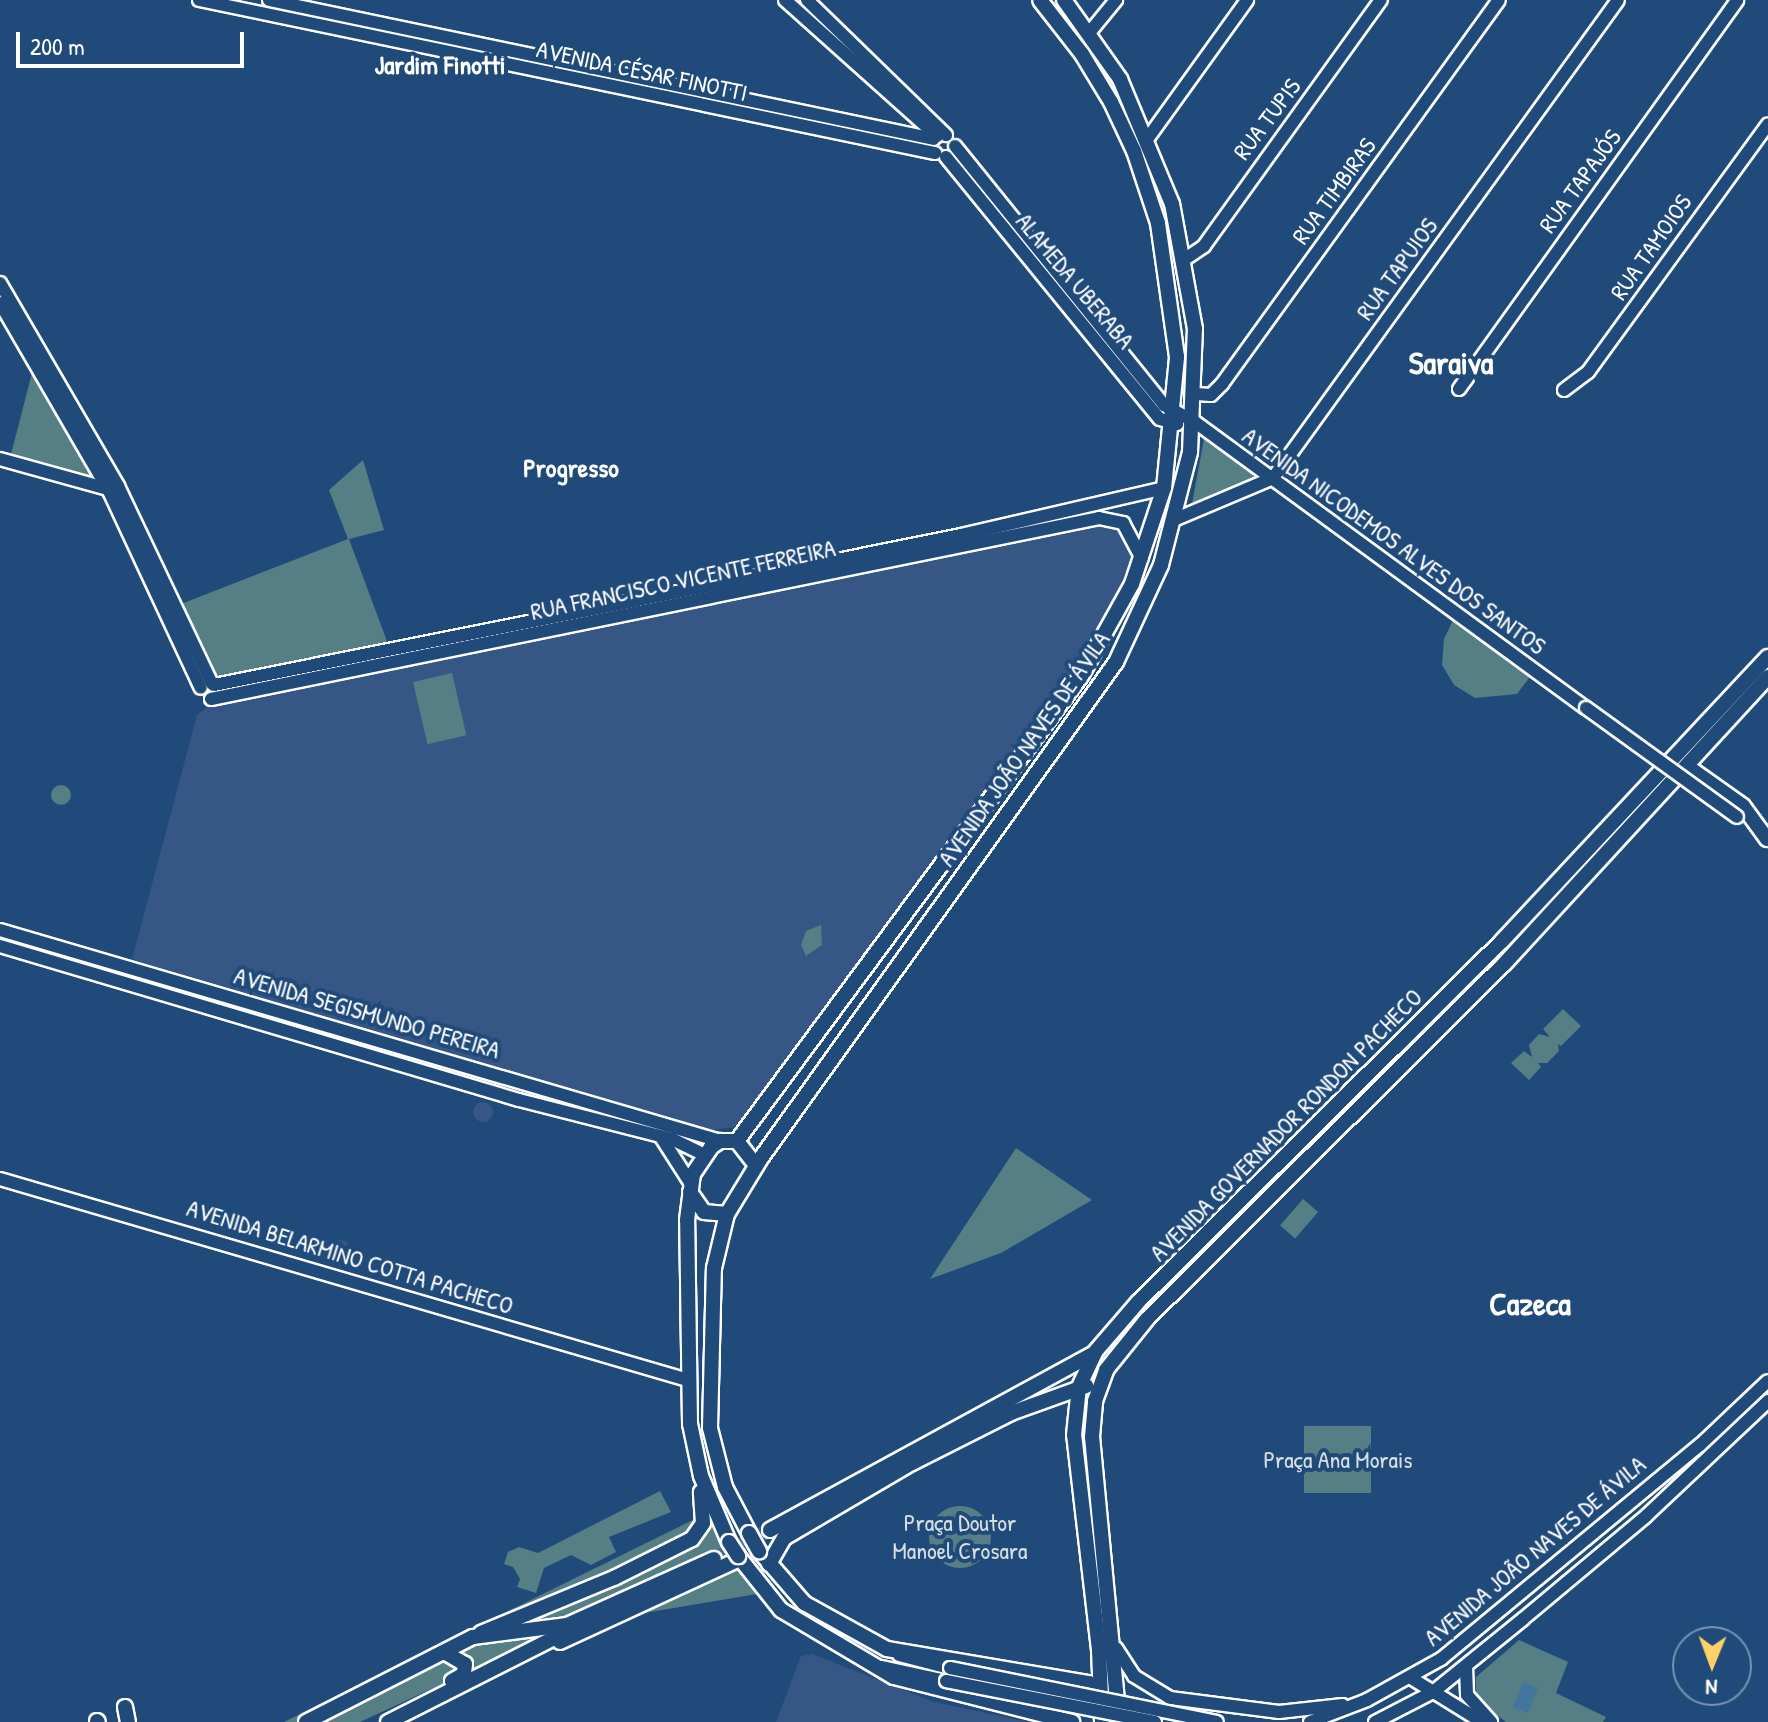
<!DOCTYPE html>
<html>
<head>
<meta charset="utf-8">
<style>
	body { margin:0 }
	#map { position:relative; width:1768px; height:1722px; overflow:hidden; background:#1f4a7a; font-family:"Patrick Hand",sans-serif }
	div>[style] { position:absolute }
	.built>* { inset:0; background:#365785 }
	.round { border-radius:50% }
	.green>* { inset:0; background:#557e85; transform-origin:0 0 }
	.water>* { inset:0; background:#42769f; transform-origin:0 0 }
	.primary-tunnel>* { height:14px; margin-top:-7px; transform-origin:0; background:repeating-linear-gradient(90deg,#41658e 0 14px,transparent 0 21px) }
	.roads { filter:drop-shadow(2px 0 #fff) drop-shadow(-2px 0 #fff) drop-shadow(0 2px #fff) drop-shadow(0 -2px #fff) }
	.secondary>* { height:12px; margin:-6px; padding:0 6px; transform-origin:6px; border-radius:6px; background:#1f4a7a }
	.primary>* { height:14px; margin:-7px; padding:0 7px; transform-origin:7px; border-radius:7px; background:#1f4a7a }
	.bridges { filter:drop-shadow(2px 0 #fff) drop-shadow(-2px 0 #fff) drop-shadow(0 2px #fff) drop-shadow(0 -2px #fff) }
	.secondary-bridge>* { height:12px; margin:-6px; padding:0 6px; transform-origin:6px; border-radius:6px; background:#1f4a7a }
	.primary-bridge>* { height:14px; margin:-7px; padding:0 7px; transform-origin:7px; border-radius:7px; background:#1f4a7a }
	span { translate:-50% -50%; white-space:nowrap; text-align:center; line-height:1.15; -webkit-text-stroke:8px #1f4a7a; paint-order:stroke }
	.street-label { font-size:24px; color:#fff }
	.park-label { font-size:24px; color:#d4dfe0 }
	.neighbourhood-label { font-size:26px; color:#fff; font-weight:700 }
	.district-label { font-size:32px; color:#fff; font-weight:700 }
	.north { position:absolute; left:1672px; top:1626px; width:80px; height:80px; box-sizing:border-box; background:#1f4a7a; border:2px solid #7992af; border-radius:50%; rotate:181deg; font-size:22px; font-weight:700; line-height:32px; text-align:center; color:#fff }
	.north::after { content:''; display:block; margin:auto; width:28px; height:36px; background:#ffd166; clip-path:polygon(50% 0,100% 100%,50% 72%,0 100%) }
	.scale { position:absolute; left:16px; top:32px; width:228px; height:36px; box-sizing:border-box; border:4px solid #fff; border-top:0; padding-left:10px; font-size:24px; line-height:28px; white-space:nowrap; color:#fff; -webkit-text-stroke:6px #1f4a7a; paint-order:stroke }
</style>
</head>
<body>
<div id="map">
	<div class="built">
		<div style="clip-path:polygon(1103px 522px,1123px 529px,1133px 557px,1094px 641px,740px 1127px,706px 1130px,132px 959px,197px 715px,213px 703px)"></div>
		<div class="round" style="left:473px;top:1102px;width:20px;height:20px"></div>
		<div style="clip-path:polygon(340px 1239px,348px 1242px,341px 1267px,327px 1262px,336px 1260px,339px 1251px,332px 1249px)"></div>
		<div style="clip-path:polygon(812px 1654px,934px 1702px,1029px 1722px,776px 1722px,801px 1656px)"></div>
	</div>
	<div class="green">
		<div style="clip-path:polygon(34px 365px,108px 493px,9px 462px)"></div>
		<div style="clip-path:polygon(1204px 439px,1257px 477px,1191px 509px)"></div>
		<div style="clip-path:polygon(363px 460px,384px 530px,349px 539px,388px 644px,217px 679px,181px 604px,348px 539px,329px 490px)"></div>
		<div style="clip-path:polygon(1454px 618px,1532px 674px,1517px 694px,1475px 698px,1454px 685px,1442px 665px,1444px 639px)"></div>
		<div style="left:452px;top:673px;width:64px;height:40px;rotate:77deg"></div>
		<div class="round" style="left:51px;top:785px;width:20px;height:20px"></div>
		<div style="clip-path:polygon(821px 925px,822px 945px,806px 956px,801px 945px,806px 931px)"></div>
		<div style="clip-path:polygon(1563px 1009px,1581px 1026px,1561px 1046px,1558px 1044px,1559px 1051px,1547px 1063px,1538px 1063px,1541px 1067px,1529px 1080px,1511px 1063px,1524px 1051px,1532px 1057px,1529px 1045px,1539px 1034px,1550px 1037px,1543px 1029px)"></div>
		<div style="clip-path:polygon(1016px 1148px,1092px 1200px,1001px 1253px,930px 1279px)"></div>
		<div style="left:1303px;top:1199px;width:20px;height:35px;rotate:41deg"></div>
		<div style="left:1371px;top:1426px;width:67px;height:67px;rotate:90deg"></div>
		<div style="clip-path:polygon(660px 1491px,671px 1512px,609px 1537px,616px 1552px,591px 1565px,571px 1555px,544px 1568px,536px 1593px,517px 1587px,520px 1579px,513px 1567px,504px 1564px,508px 1552px,519px 1547px,538px 1553px)"></div>
		<div class="round" style="left:929px;top:1506px;width:62px;height:62px"></div>
		<div style="clip-path:polygon(711px 1511px,757px 1594px,567px 1626px,360px 1722px,284px 1722px)"></div>
		<div style="clip-path:polygon(1519px 1640px,1568px 1662px,1556px 1693px,1606px 1717px,1603px 1722px,1506px 1722px,1475px 1698px,1476px 1677px)"></div>
	</div>
	<div class="water">
		<div style="left:1523px;top:1682px;width:16px;height:27px;rotate:22deg"></div>
	</div>
	<div class="primary-tunnel">
		<div style="left:714px;top:1559px;width:63px;rotate:-27.4deg"></div>
	</div>
	<div class="roads">
		<div class="secondary">
			<div style="left:199px;top:0;width:752px;rotate:11.74deg"></div>
			<div style="left:269px;top:0;width:679px;rotate:11.81deg"></div>
			<div style="left:785px;top:0;width:204px;rotate:41.8deg"></div>
			<div style="left:807px;top:0;width:194px;rotate:44.2deg"></div>
			<div style="left:1089px;top:33px;width:43px;rotate:-50.7deg"></div>
			<div style="left:1148px;top:138px;width:170px;rotate:-54.3deg"></div>
			<div style="left:955px;top:146px;width:333px;rotate:51.1deg"></div>
			<div style="left:1164px;top:405px;width:35px;rotate:29deg"></div>
			<div style="left:1195px;top:422px;width:484px;rotate:36.2deg"></div>
			<div style="left:946px;top:157px;width:338px;rotate:50.8deg"></div>
			<div style="left:1160px;top:419px;width:18px;rotate:16deg"></div>
			<div style="left:1185px;top:259px;width:23px;rotate:-34deg"></div>
			<div style="left:1204px;top:246px;width:303px;rotate:-54.3deg"></div>
			<div style="left:0;top:283px;width:235px;rotate:59.8deg"></div>
			<div style="left:118px;top:486px;width:219px;rotate:64.6deg"></div>
			<div style="left:0;top:303px;width:217px;rotate:59.9deg"></div>
			<div style="left:109px;top:491px;width:217px;rotate:65deg"></div>
			<div style="left:1459px;top:389px;width:478px;rotate:-54.4deg"></div>
			<div style="left:1564px;top:390px;width:30px;rotate:-37deg"></div>
			<div style="left:1588px;top:372px;width:306px;rotate:-54deg"></div>
			<div style="left:1196px;top:394px;width:15px;rotate:4deg"></div>
			<div style="left:1211px;top:395px;width:16px;rotate:-45deg"></div>
			<div style="left:1222px;top:384px;width:473px;rotate:-54.2deg"></div>
			<div style="left:0;top:459px;width:116px;rotate:15.5deg"></div>
			<div style="left:1176px;top:519px;width:105px;rotate:-22.9deg"></div>
			<div style="left:1273px;top:478px;width:589px;rotate:-54.18deg"></div>
			<div style="left:214px;top:685px;width:762px;rotate:-11.35deg"></div>
			<div style="left:961px;top:535px;width:208px;rotate:-13deg"></div>
			<div style="left:211px;top:699px;width:906px;rotate:-11.52deg"></div>
			<div style="left:1099px;top:518px;width:25px;rotate:12deg"></div>
			<div style="left:1123px;top:523px;width:40px;rotate:62deg"></div>
			<div style="left:0;top:930px;width:750px;rotate:16.33deg"></div>
			<div style="left:0;top:946px;width:541px;rotate:16.53deg"></div>
			<div style="left:519px;top:1100px;width:158px;rotate:14.3deg"></div>
			<div style="left:672px;top:1139px;width:34px;rotate:26deg"></div>
			<div style="left:661px;top:1137px;width:56px;rotate:57.4deg"></div>
			<div style="left:0;top:1179px;width:717px;rotate:16.29deg"></div>
			<div style="left:1116px;top:1648px;width:33px;rotate:57deg"></div>
			<div style="left:1134px;top:1676px;width:42px;rotate:31.4deg"></div>
			<div style="left:1170px;top:1698px;width:110px;rotate:7.3deg"></div>
			<div style="left:1279px;top:1712px;width:64px;rotate:-6.2deg"></div>
			<div style="left:899px;top:1655px;width:53px;rotate:14.3deg"></div>
			<div style="left:1466px;top:1666px;width:29px;rotate:88deg"></div>
			<div style="left:1467px;top:1695px;width:36px;rotate:48deg"></div>
			<div style="left:882px;top:1667px;width:66px;rotate:12.3deg"></div>
			<div style="left:1411px;top:1678px;width:84px;rotate:31.8deg"></div>
			<div style="left:1310px;top:1722px;width:61px;rotate:-21.1deg"></div>
			<div style="left:1367px;top:1700px;width:85px;rotate:-29deg"></div>
			<div style="left:1441px;top:1659px;width:336px;rotate:-39.6deg"></div>
			<div style="left:1700px;top:1445px;width:93px;rotate:-43.3deg"></div>
			<div style="left:1375px;top:1722px;width:65px;rotate:-27.3deg"></div>
			<div style="left:1433px;top:1692px;width:116px;rotate:-39deg"></div>
			<div style="left:1523px;top:1619px;width:160px;rotate:-39.9deg"></div>
			<div style="left:1646px;top:1516px;width:168px;rotate:-43.3deg"></div>
		</div>
		<div class="primary">
			<div style="left:1688px;top:767px;width:67px;rotate:35.3deg"></div>
			<div style="left:1743px;top:806px;width:41px;rotate:54deg"></div>
			<div style="left:737px;top:1141px;width:578px;rotate:-53.51deg"></div>
			<div style="left:1081px;top:676px;width:105px;rotate:-61deg"></div>
			<div style="left:1132px;top:584px;width:101px;rotate:-71.6deg"></div>
			<div style="left:1164px;top:488px;width:132px;rotate:-84.3deg"></div>
			<div style="left:1177px;top:357px;width:135px;rotate:-98.1deg"></div>
			<div style="left:1158px;top:223px;width:76px;rotate:-108.4deg"></div>
			<div style="left:1134px;top:151px;width:54px;rotate:-115.1deg"></div>
			<div style="left:1111px;top:102px;width:56px;rotate:-121.1deg"></div>
			<div style="left:1082px;top:54px;width:68px;rotate:-127.9deg"></div>
			<div style="left:690px;top:1192px;width:24px;rotate:55deg"></div>
			<div style="left:704px;top:1212px;width:23px;rotate:5deg"></div>
			<div style="left:912px;top:1463px;width:111px;rotate:-26.8deg"></div>
			<div style="left:1011px;top:1413px;width:80px;rotate:-19.8deg"></div>
			<div style="left:770px;top:1530px;width:370px;rotate:-28.6deg"></div>
			<div style="left:749px;top:1533px;width:52px;rotate:-117.6deg"></div>
			<div style="left:725px;top:1487px;width:61px;rotate:-104.3deg"></div>
			<div style="left:710px;top:1428px;width:160px;rotate:-88.6deg"></div>
			<div style="left:714px;top:1268px;width:56px;rotate:-76.5deg"></div>
			<div style="left:727px;top:1214px;width:66px;rotate:-58.7deg"></div>
			<div style="left:761px;top:1158px;width:610px;rotate:-54.41deg"></div>
			<div style="left:1116px;top:662px;width:107px;rotate:-65.1deg"></div>
			<div style="left:1161px;top:565px;width:117px;rotate:-75.6deg"></div>
			<div style="left:1190px;top:452px;width:123px;rotate:-87.7deg"></div>
			<div style="left:1195px;top:329px;width:127px;rotate:-100.4deg"></div>
			<div style="left:1172px;top:204px;width:135px;rotate:-112.6deg"></div>
			<div style="left:1120px;top:79px;width:97px;rotate:-125.3deg"></div>
			<div style="left:729px;top:1542px;width:72px;rotate:-113deg"></div>
			<div style="left:701px;top:1476px;width:53px;rotate:-101.9deg"></div>
			<div style="left:690px;top:1424px;width:204px;rotate:-90.8deg"></div>
			<div style="left:687px;top:1220px;width:46px;rotate:-82.6deg"></div>
			<div style="left:693px;top:1174px;width:32px;rotate:-56deg"></div>
			<div style="left:711px;top:1147px;width:11px;rotate:-34deg"></div>
			<div style="left:720px;top:1141px;width:17px"></div>
			<div style="left:737px;top:1141px;width:31px;rotate:52deg"></div>
			<div style="left:759px;top:1551px;width:69px;rotate:49.1deg"></div>
			<div style="left:804px;top:1603px;width:95px;rotate:29deg"></div>
			<div style="left:887px;top:1649px;width:205px;rotate:9.6deg"></div>
			<div style="left:1089px;top:1683px;width:21px;rotate:51deg"></div>
			<div style="left:738px;top:1556px;width:69px;rotate:51.5deg"></div>
			<div style="left:781px;top:1610px;width:131px;rotate:30.7deg"></div>
			<div style="left:894px;top:1677px;width:184px;rotate:14.2deg"></div>
			<div style="left:769px;top:1564px;width:30px;rotate:-60deg"></div>
			<div style="left:784px;top:1538px;width:152px;rotate:-30.4deg"></div>
			<div style="left:481px;top:1633px;width:144px;rotate:-22.5deg"></div>
			<div style="left:614px;top:1578px;width:87px;rotate:-26.6deg"></div>
			<div style="left:692px;top:1539px;width:19px;rotate:-55deg"></div>
			<div style="left:703px;top:1523px;width:31px;rotate:-94deg"></div>
			<div style="left:560px;top:1642px;width:198px;rotate:-24.8deg"></div>
			<div style="left:444px;top:1652px;width:24px;rotate:30deg"></div>
			<div style="left:465px;top:1664px;width:10px;rotate:96deg"></div>
			<div style="left:464px;top:1674px;width:14px;rotate:150deg"></div>
			<div style="left:125px;top:1707px;width:15px;rotate:79deg"></div>
			<div style="left:97px;top:1721px;width:1px;rotate:45deg"></div>
			<div style="left:306px;top:1722px;width:187px;rotate:-27deg"></div>
			<div style="left:473px;top:1637px;width:95px;rotate:-7.3deg"></div>
			<div style="left:567px;top:1625px;width:161px;rotate:-24.2deg"></div>
			<div style="left:388px;top:1722px;width:199px;rotate:-26.8deg"></div>
			<div style="left:1102px;top:1722px;width:72px;rotate:-92.4deg"></div>
			<div style="left:1099px;top:1650px;width:216px;rotate:-96.6deg"></div>
			<div style="left:1074px;top:1435px;width:48px;rotate:-84.1deg"></div>
			<div style="left:1079px;top:1387px;width:38px;rotate:-65deg"></div>
			<div style="left:1095px;top:1352px;width:67px;rotate:-49.2deg"></div>
			<div style="left:1139px;top:1301px;width:511px;rotate:-44.76deg"></div>
			<div style="left:1502px;top:941px;width:389px;rotate:-46.9deg"></div>
			<div style="left:1119px;top:1722px;width:286px;rotate:-95.4deg"></div>
			<div style="left:1092px;top:1437px;width:36px;rotate:-85deg"></div>
			<div style="left:1095px;top:1401px;width:33px;rotate:-70deg"></div>
			<div style="left:1106px;top:1370px;width:65px;rotate:-51.2deg"></div>
			<div style="left:1147px;top:1319px;width:503px;rotate:-44.84deg"></div>
			<div style="left:1504px;top:964px;width:390px;rotate:-47.4deg"></div>
		</div>
	</div>
	<div class="bridges">
		<div class="secondary-bridge">
			<div style="left:1586px;top:708px;width:186px;rotate:35.8deg"></div>
			<div style="left:950px;top:1668px;width:272px;rotate:11.4deg"></div>
			<div style="left:946px;top:1681px;width:213px;rotate:11.1deg"></div>
		</div>
		<div class="primary-bridge">
			<div style="left:749px;top:1533px;width:21px;rotate:61deg"></div>
			<div style="left:729px;top:1542px;width:17px;rotate:57deg"></div>
		</div>
	</div>
	<div class="street-label">
		<span style="left:642px;top:71px;rotate:12deg">AVENIDA CÉSAR FINOTTI</span>
		<span style="left:1267px;top:119px;rotate:-53deg">RUA TUPIS</span>
		<span style="left:1580px;top:181px;rotate:-54deg">RUA TAPAJÓS</span>
		<span style="left:1334px;top:191px;rotate:-54deg">RUA TIMBIRAS</span>
		<span style="left:1651px;top:247px;rotate:-55deg">RUA TAMOIOS</span>
		<span style="left:1397px;top:269px;rotate:-54deg">RUA TAPUIOS</span>
		<span style="left:1075px;top:281px;rotate:50deg">ALAMEDA UBERABA</span>
		<span style="left:1394px;top:541px;rotate:36deg">AVENIDA NICODEMOS ALVES DOS SANTOS</span>
		<span style="left:683px;top:580px;rotate:-12deg">RUA FRANCISCO VICENTE FERREIRA</span>
		<span style="left:1024px;top:749px;rotate:-55deg">AVENIDA JOÃO NAVES DE ÁVILA</span>
		<span style="left:367px;top:1013px;rotate:16deg">AVENIDA SEGISMUNDO PEREIRA</span>
		<span style="left:1286px;top:1125px;rotate:-45deg">AVENIDA GOVERNADOR RONDON PACHECO</span>
		<span style="left:350px;top:1257px;rotate:17deg">AVENIDA BELARMINO COTTA PACHECO</span>
		<span style="left:1535px;top:1551px;rotate:-40deg">AVENIDA JOÃO NAVES DE ÁVILA</span>
	</div>
	<div class="park-label">
		<span style="left:1338px;top:1460px">Praça Ana Morais</span>
		<span style="left:960px;top:1537px">Praça Doutor<br>Manoel Crosara</span>
	</div>
	<div class="neighbourhood-label">
		<span style="left:440px;top:65px">Jardim Finotti</span>
		<span style="left:571px;top:468px">Progresso</span>
	</div>
	<div class="district-label">
		<span style="left:1451px;top:363px">Saraiva</span>
		<span style="left:1530px;top:1304px">Cazeca</span>
	</div>
	<div class="north">N</div>
	<div class="scale">200 m</div>
</div>
</body>
</html>
